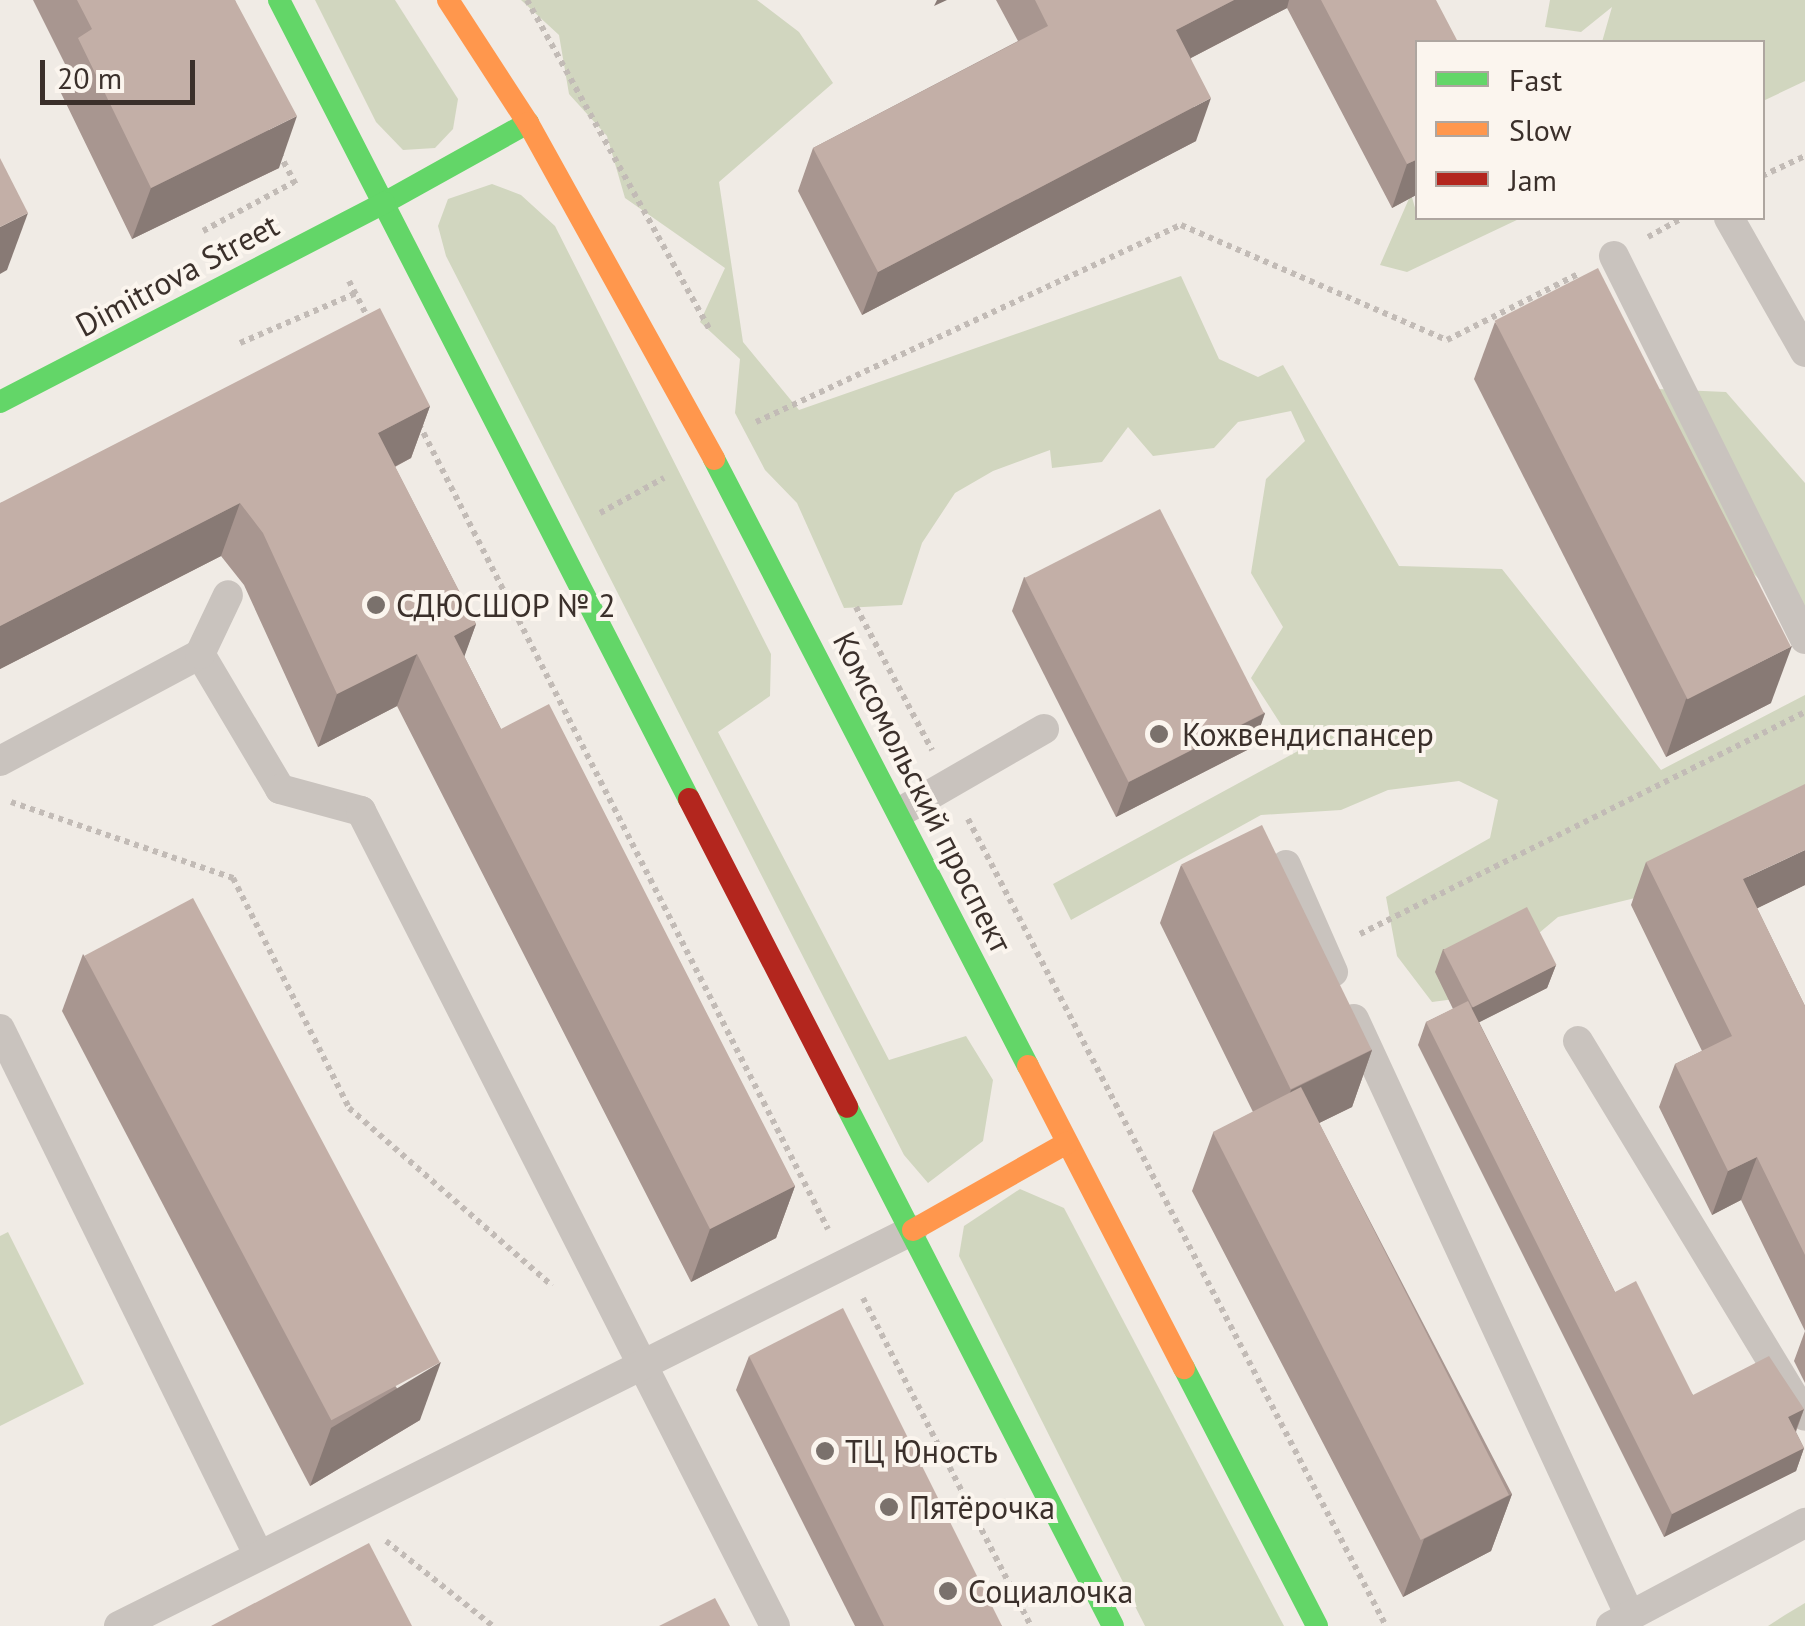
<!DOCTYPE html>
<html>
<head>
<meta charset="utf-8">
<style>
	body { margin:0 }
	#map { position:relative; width:1805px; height:1626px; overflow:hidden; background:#f0ebe5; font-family:"PT Sans",sans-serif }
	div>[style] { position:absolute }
	.green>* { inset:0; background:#d1d6bf }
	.path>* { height:6px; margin-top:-3px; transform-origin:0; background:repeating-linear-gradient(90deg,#c2bbb6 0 5px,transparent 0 10px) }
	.lane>* { height:30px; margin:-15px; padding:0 15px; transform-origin:15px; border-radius:15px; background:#c9c3be }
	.fast>* { height:22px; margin:-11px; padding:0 11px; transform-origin:11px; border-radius:11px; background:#63d668 }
	.slow>* { height:22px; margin:-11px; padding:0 11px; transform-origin:11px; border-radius:11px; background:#ff974d }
	.jam>* { height:22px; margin:-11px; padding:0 11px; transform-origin:11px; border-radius:11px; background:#b3261e }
	.wall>* { inset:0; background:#a89690 }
	.shaded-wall>* { inset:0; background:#887a75 }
	.building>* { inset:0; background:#c3afa7; transform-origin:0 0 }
	.dots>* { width:28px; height:28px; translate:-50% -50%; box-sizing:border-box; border:5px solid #fbf5ee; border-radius:50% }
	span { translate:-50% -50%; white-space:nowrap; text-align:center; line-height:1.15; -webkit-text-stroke:8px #fbf5ee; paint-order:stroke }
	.street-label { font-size:32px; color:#3b302b }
	.poi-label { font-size:32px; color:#3b302b }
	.left { translate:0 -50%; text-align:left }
	.legend { position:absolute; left:1415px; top:40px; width:350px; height:180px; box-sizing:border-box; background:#fbf5ee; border:2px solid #aea6a0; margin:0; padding:12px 18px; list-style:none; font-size:30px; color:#3b302b }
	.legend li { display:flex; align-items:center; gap:20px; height:50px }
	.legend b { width:50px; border:2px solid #aea6a0 }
	.scale { position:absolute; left:40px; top:60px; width:155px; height:45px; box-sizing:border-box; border:5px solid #3b302b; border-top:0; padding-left:12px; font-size:30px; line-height:35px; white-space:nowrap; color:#3b302b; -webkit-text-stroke:8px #fbf5ee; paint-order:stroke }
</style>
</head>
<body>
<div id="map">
	<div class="green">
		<div style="clip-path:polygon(315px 0,395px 0,458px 99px,453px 129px,435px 148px,403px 150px,376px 122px)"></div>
		<div style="clip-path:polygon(521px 0,757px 0,799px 32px,833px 83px,719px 182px,743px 342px,799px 410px,1181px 276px,1219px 359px,1258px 377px,1283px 365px,1399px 566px,1502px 569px,1661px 770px,1805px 695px,1805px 793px,1635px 898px,1558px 917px,1462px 998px,1432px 1002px,1397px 956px,1386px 897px,1490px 838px,1498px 800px,1459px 781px,1388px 790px,1341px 810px,1261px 815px,1071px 920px,1053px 884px,1298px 751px,1251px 678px,1283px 627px,1251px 573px,1266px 479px,1305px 441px,1291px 411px,1238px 422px,1214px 448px,1153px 456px,1128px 427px,1102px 462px,1052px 468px,1050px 450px,993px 471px,955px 493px,922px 543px,902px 605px,844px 608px,797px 503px,765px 470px,735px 413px,740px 359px,700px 322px,725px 268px,625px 198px,607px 136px,569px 94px,559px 35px)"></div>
		<div style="clip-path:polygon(1550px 0,1805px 0,1805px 81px,1763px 101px,1762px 42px,1602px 42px,1612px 7px,1581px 32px,1545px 27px)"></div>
		<div style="clip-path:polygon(492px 184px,521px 195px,555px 226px,771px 654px,770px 696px,718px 732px,889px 1060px,966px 1036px,993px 1080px,983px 1141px,928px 1183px,904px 1155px,446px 256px,438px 226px,448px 199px)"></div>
		<div style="clip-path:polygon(1411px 194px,1418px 218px,1521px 218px,1407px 272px,1380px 265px)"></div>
		<div style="clip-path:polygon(1658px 389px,1726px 392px,1805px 483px,1805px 626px,1695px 514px)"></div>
		<div style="clip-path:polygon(1020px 1189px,1064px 1208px,1284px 1626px,1145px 1626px,959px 1256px,964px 1226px)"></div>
		<div style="clip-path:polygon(8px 1232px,84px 1384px,0 1426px,0 1236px)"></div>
		<div style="clip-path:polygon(1805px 1603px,1805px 1626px,1768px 1626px,1785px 1615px)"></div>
	</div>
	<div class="path">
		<div style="left:527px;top:0;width:377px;rotate:61deg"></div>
		<div style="left:279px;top:153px;width:38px;rotate:62deg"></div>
		<div style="left:1762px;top:176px;width:47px;rotate:-24.9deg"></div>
		<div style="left:203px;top:231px;width:103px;rotate:-28.3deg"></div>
		<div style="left:1648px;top:237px;width:39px;rotate:-29deg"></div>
		<div style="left:349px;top:281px;width:42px;rotate:62.8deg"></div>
		<div style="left:240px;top:343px;width:126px;rotate:-23.3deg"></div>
		<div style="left:756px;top:422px;width:468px;rotate:-24.9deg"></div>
		<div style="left:1181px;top:225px;width:290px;rotate:23.4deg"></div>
		<div style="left:1447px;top:340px;width:149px;rotate:-26.7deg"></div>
		<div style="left:419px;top:424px;width:903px;rotate:63.07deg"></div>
		<div style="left:600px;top:513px;width:73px;rotate:-28.7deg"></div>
		<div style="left:856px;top:607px;width:162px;rotate:62deg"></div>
		<div style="left:11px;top:802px;width:235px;rotate:18.9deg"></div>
		<div style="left:233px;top:878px;width:258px;rotate:63.2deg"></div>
		<div style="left:349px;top:1108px;width:270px;rotate:41.2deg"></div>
		<div style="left:968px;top:819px;width:909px;rotate:62.62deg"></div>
		<div style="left:1360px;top:934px;width:497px;rotate:-26.5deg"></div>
		<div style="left:863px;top:1298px;width:369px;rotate:62.9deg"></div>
		<div style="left:386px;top:1541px;width:137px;rotate:38.5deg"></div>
	</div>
	<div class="lane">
		<div style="left:1729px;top:218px;width:154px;rotate:60.4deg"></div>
		<div style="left:1614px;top:256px;width:428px;rotate:63.5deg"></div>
		<div style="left:200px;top:654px;width:157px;rotate:59.3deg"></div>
		<div style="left:280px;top:789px;width:84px;rotate:15.2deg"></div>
		<div style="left:361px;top:811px;width:914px;rotate:63.07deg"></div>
		<div style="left:0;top:761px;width:227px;rotate:-28.1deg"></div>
		<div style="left:200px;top:654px;width:65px;rotate:-64.6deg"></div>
		<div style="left:902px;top:811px;width:164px;rotate:-30deg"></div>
		<div style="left:1286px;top:865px;width:117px;rotate:66.3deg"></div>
		<div style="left:1354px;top:1019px;width:658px;rotate:65.19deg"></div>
		<div style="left:0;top:1029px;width:587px;rotate:63.83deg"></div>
		<div style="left:1578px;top:1041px;width:438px;rotate:58.8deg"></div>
		<div style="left:119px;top:1626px;width:887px;rotate:-26.51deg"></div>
		<div style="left:1611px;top:1626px;width:220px;rotate:-28deg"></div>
	</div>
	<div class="fast">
		<div style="left:279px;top:0;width:898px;rotate:62.84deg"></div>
		<div style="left:384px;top:203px;width:165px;rotate:-29.1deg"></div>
		<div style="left:0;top:402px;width:433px;rotate:-27.4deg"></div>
		<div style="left:714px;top:459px;width:683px;rotate:62.65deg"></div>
		<div style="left:847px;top:1107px;width:583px;rotate:62.86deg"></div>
		<div style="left:1184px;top:1368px;width:290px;rotate:62.7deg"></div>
	</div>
	<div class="slow">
		<div style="left:448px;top:0;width:147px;rotate:57deg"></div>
		<div style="left:528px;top:123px;width:384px;rotate:61deg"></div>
		<div style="left:1028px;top:1066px;width:340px;rotate:62.7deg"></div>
		<div style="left:913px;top:1230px;width:177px;rotate:-29.5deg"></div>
	</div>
	<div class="jam">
		<div style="left:689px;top:799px;width:346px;rotate:62.8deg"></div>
	</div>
	<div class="wall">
		<div style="clip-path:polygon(33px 0,235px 0,279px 168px,132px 239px,59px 89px,67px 68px)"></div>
		<div style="clip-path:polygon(996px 0,1436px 0,1418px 42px,1418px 194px,1392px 208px,1287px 8px,1191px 58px,1196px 141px,862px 315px,798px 191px,813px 148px,1018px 41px)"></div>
		<div style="clip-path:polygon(1495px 322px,1771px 703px,1666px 757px,1474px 379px)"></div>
		<div style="clip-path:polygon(430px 406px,411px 458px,395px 467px,476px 624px,464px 656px,501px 729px,795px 1186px,776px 1238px,691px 1282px,397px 706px,318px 747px,244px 585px,221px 556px,0 669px,0 503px)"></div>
		<div style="clip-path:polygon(1024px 577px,1265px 713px,1253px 747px,1116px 817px,1012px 611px)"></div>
		<div style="clip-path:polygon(1646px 862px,1805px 885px,1757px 908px,1805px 1006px,1805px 1383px,1794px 1361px,1805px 1331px,1741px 1200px,1712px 1215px,1659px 1107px,1675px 1064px,1702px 1051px,1631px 905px)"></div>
		<div style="clip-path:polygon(1181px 865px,1372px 1050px,1352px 1107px,1319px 1123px,1512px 1494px,1491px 1551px,1403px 1597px,1192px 1191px,1213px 1133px,1253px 1112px,1160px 923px)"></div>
		<div style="clip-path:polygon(1443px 949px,1556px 965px,1547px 988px,1479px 1022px,1615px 1292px,1693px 1395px,1804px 1409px,1796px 1432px,1804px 1448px,1796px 1471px,1664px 1537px,1418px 1045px,1426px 1022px,1453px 1009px,1435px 972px)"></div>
		<div style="clip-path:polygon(83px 954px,420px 1420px,310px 1486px,62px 1011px)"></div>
		<div style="clip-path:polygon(749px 1356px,1002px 1626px,855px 1626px,736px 1390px)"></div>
	</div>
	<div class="shaded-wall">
		<div style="clip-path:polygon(937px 0,947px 0,934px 6px)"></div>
		<div style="clip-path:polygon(1234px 0,1289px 0,1287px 8px,1160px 74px,1176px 30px)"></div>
		<div style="clip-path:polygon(1211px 98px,1196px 141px,862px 315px,878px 272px)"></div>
		<div style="clip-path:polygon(297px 116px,279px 168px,132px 239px,151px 188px)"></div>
		<div style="clip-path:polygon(1418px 159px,1418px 194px,1392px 208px,1407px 164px)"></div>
		<div style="clip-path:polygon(28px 213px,7px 270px,0 274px,0 227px)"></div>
		<div style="clip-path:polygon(430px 406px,411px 458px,359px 485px,378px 433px)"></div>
		<div style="clip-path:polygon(240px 503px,221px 556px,0 669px,0 626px)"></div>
		<div style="clip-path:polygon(476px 624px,457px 677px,454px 636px)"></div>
		<div style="clip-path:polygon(1792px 646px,1771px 703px,1666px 757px,1686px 699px)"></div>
		<div style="clip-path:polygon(417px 654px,397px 706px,318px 747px,337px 694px)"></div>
		<div style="clip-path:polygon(1265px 713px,1253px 747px,1116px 817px,1129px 782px)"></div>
		<div style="clip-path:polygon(1805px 850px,1805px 885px,1727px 923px,1743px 879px)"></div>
		<div style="clip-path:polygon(1556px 965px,1547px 988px,1464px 1030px,1472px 1007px)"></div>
		<div style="clip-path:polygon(1372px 1050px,1352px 1107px,1270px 1147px,1291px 1090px)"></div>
		<div style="clip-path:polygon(1757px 1157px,1741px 1200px,1712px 1215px,1728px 1171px)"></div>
		<div style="clip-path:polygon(795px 1186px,776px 1238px,691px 1282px,710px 1229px)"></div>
		<div style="clip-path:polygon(441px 1362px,420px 1420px,310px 1486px,331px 1428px)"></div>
		<div style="clip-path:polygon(1804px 1409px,1795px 1432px,1788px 1417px)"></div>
		<div style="clip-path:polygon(1804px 1448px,1796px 1471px,1664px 1537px,1672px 1514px)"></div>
		<div style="clip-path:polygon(1512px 1494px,1491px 1551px,1403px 1597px,1424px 1539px)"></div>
	</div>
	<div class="building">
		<div style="clip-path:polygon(77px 0,235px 0,297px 116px,151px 188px,78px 38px,92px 29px)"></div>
		<div style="clip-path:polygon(1035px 0,1234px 0,1176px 30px,1211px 98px,878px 272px,813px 148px,1048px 26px)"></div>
		<div style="clip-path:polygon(1321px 0,1436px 0,1458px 42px,1418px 42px,1418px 159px,1407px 164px)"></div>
		<div style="clip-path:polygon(0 158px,28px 213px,0 227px)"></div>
		<div style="left:1598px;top:268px;width:425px;height:116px;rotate:63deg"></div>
		<div style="clip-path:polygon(380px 308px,430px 406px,378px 433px,476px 624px,454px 636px,501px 729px,549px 704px,795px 1186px,710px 1229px,417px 654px,337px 694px,263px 533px,240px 503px,0 626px,0 503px)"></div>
		<div style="left:1160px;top:509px;width:229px;height:152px;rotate:63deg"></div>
		<div style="clip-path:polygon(1805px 784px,1805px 850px,1743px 879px,1805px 1006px,1805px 1255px,1757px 1157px,1728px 1171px,1675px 1064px,1732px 1036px,1646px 862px)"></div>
		<div style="left:1262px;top:825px;width:250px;height:90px;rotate:64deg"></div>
		<div style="left:193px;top:898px;width:526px;height:123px;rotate:62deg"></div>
		<div style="left:1527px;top:907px;width:65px;height:94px;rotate:63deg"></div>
		<div style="clip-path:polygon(1468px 1001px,1615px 1292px,1636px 1281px,1693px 1395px,1769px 1356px,1804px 1409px,1788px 1417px,1804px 1448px,1672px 1514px,1426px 1022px)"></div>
		<div style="left:1301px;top:1087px;width:458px;height:99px;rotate:63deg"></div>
		<div style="clip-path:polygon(843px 1308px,1002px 1626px,884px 1626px,749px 1356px)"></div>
		<div style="clip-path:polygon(369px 1543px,412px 1626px,211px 1626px)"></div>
		<div style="clip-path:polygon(715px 1598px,730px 1626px,659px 1626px)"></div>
	</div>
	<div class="dots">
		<div style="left:376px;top:605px;background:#7a716c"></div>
		<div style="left:1159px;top:734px;background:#7a716c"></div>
		<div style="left:825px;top:1451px;background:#7a716c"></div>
		<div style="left:889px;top:1507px;background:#7a716c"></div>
		<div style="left:948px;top:1591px;background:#7a716c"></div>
	</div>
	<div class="street-label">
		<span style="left:177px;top:275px;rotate:-28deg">Dimitrova Street</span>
		<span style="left:923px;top:792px;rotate:63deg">Комсомольский проспект</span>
	</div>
	<div class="poi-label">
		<span class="left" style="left:396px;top:605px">СДЮСШОР № 2</span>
		<span class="left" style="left:1182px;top:734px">Кожвендиспансер</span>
		<span class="left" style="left:845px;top:1451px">ТЦ Юность</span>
		<span class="left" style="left:909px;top:1507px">Пятёрочка</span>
		<span class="left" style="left:968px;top:1591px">Социалочка</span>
	</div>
	<ul class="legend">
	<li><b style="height:12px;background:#63d668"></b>Fast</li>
	<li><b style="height:12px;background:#ff974d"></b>Slow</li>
	<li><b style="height:12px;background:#b3261e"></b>Jam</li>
	</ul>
	<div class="scale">20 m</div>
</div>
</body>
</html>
